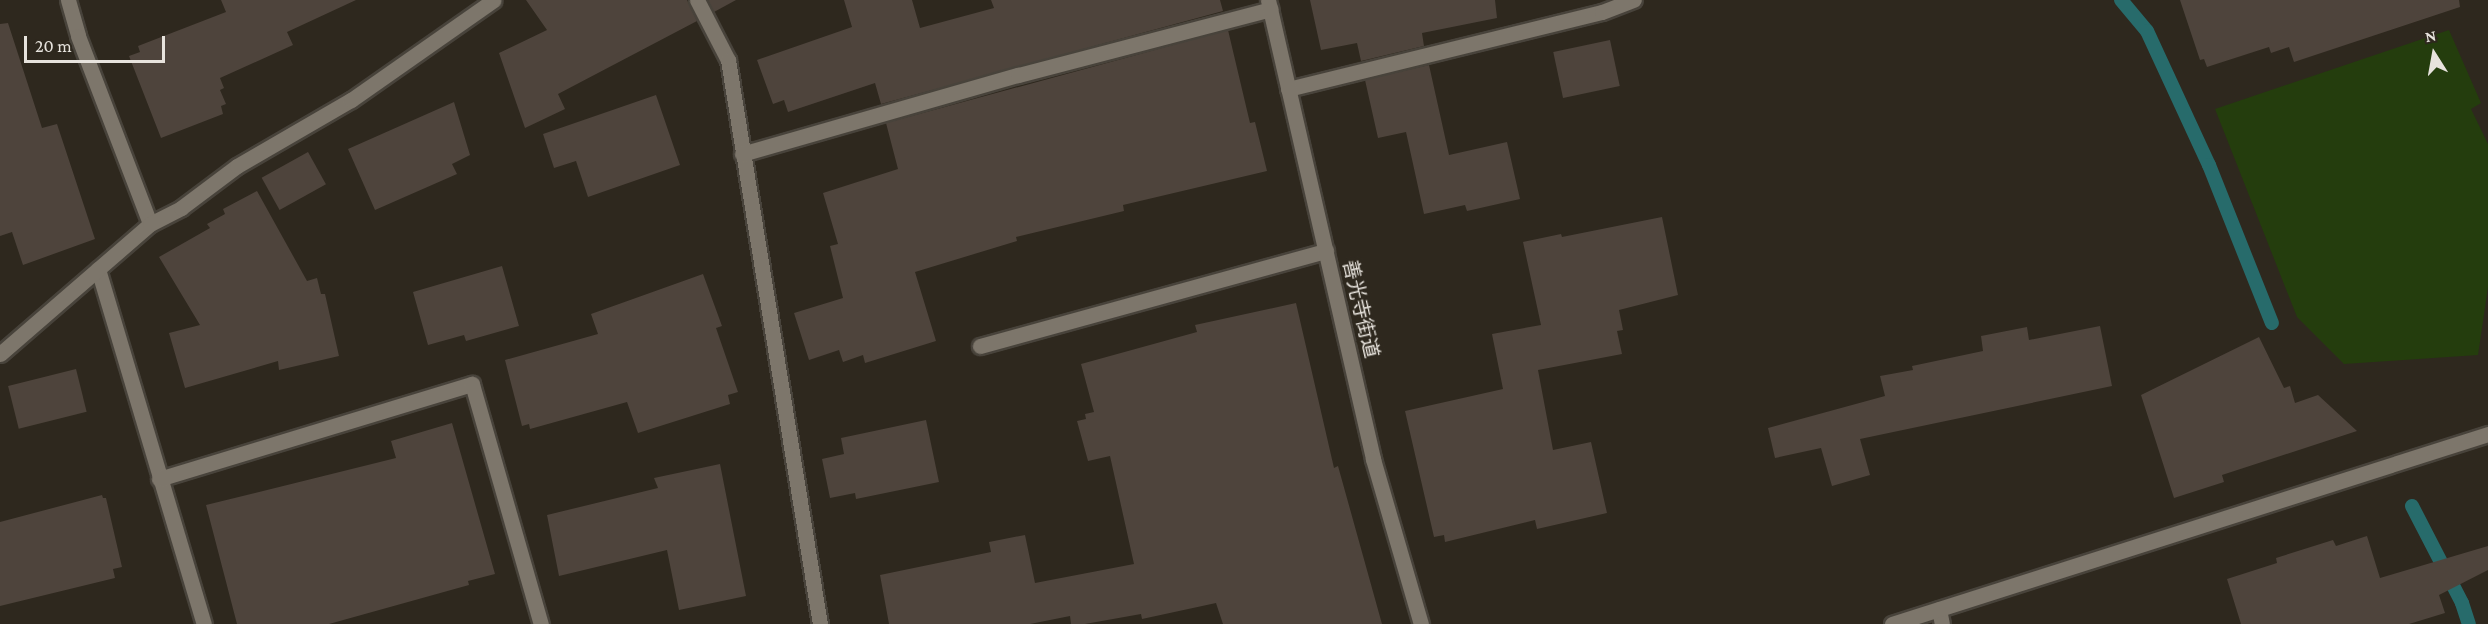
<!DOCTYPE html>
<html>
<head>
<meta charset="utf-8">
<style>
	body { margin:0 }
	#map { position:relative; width:2488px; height:624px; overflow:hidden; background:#2e281e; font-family:"Crimson Pro","Noto Sans JP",serif }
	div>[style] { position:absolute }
	.green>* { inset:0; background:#243d0d }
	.stream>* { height:14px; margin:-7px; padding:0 7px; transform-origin:7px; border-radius:7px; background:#276b6b }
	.building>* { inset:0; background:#4e443c; transform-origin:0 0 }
	.roads { filter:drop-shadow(2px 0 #48433b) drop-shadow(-2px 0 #48433b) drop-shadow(0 2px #48433b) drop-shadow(0 -2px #48433b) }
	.minor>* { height:15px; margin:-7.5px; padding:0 7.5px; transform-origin:7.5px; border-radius:7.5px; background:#7d766b }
	.tertiary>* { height:15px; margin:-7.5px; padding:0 7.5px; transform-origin:7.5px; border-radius:7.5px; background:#7d766b }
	span { translate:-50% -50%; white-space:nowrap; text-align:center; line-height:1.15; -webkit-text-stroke:6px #2e281e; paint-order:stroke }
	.street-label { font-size:20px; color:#e7e3dd }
	.north { position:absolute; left:2404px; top:24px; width:60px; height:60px; -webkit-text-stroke:4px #2e281e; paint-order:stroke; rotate:349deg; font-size:16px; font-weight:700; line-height:24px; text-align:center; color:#e7e3dd }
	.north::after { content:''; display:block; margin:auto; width:21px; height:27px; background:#e7e3dd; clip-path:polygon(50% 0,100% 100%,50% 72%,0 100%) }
	.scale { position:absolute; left:24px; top:36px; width:141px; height:27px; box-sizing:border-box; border:3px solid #e7e3dd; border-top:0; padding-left:8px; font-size:18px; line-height:21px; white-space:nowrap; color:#e7e3dd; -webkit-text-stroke:4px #2e281e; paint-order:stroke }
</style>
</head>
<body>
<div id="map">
	<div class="green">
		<div style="clip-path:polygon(2449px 30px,2481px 103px,2471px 109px,2488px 144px,2488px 287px,2478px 355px,2344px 364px,2297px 317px,2215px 109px)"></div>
	</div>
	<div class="stream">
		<div style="left:2121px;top:0;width:40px;rotate:50deg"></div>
		<div style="left:2147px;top:31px;width:148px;rotate:65.2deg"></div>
		<div style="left:2209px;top:165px;width:170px;rotate:68.3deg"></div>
		<div style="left:2412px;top:506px;width:109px;rotate:62.7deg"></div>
		<div style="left:2462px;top:603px;width:22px;rotate:72deg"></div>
	</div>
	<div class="building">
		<div style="clip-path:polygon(221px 0,356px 0,287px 32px,293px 45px,220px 78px,224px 88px,220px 90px,226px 104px,221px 106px,223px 114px,161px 138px,129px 56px,140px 52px,138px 46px,226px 12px)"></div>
		<div style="clip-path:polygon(526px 0,687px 0,697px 21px,558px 94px,565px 109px,525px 128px,499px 53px,547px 30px)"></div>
		<div style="clip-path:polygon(708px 0,736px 0,714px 12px)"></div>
		<div style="clip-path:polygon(844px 0,912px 0,920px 28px,994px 8px,991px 0,1220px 0,1223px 11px,881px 104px,875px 83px,788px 112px,784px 100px,773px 104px,757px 60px,852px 27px)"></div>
		<div style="clip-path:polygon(1310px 0,1495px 0,1497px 18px,1422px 33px,1424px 46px,1361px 61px,1357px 43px,1321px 50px)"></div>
		<div style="clip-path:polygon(2180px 0,2459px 0,2460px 7px,2294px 62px,2289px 47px,2271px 53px,2269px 47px,2207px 67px,2204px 59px,2200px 60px)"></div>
		<div style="clip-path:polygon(8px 23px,42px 128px,57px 124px,95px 239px,23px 265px,12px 232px,0 236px,0 24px)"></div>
		<div style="clip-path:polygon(1228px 30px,1250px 123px,1255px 122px,1267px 171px,1123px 205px,1124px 211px,1016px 237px,1017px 241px,915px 272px,936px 341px,865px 363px,863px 355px,843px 362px,839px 350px,809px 360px,794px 313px,843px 298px,830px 246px,838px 244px,823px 193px,898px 169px,886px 123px)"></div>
		<div style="left:1610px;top:40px;width:47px;height:58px;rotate:78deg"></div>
		<div style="clip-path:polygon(1429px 65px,1449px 155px,1507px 142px,1520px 199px,1467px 211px,1465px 205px,1424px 214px,1406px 132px,1378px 138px,1365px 80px)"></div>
		<div style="clip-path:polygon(656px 95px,680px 165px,588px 197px,576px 161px,554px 168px,543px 134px)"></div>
		<div style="clip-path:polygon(454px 102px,470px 155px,452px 164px,457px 174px,375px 210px,348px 149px)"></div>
		<div style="left:308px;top:152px;width:37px;height:53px;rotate:61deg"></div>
		<div style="clip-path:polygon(257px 191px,307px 281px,317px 278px,321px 294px,325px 294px,339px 356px,279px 370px,278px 361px,185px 388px,169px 333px,200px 325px,159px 257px,210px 228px,207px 224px,225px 214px,223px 209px)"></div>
		<div style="clip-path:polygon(1662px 217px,1678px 295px,1619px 310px,1623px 330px,1617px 331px,1622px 354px,1538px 370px,1553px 450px,1591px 442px,1607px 513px,1537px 529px,1535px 520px,1445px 542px,1444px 535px,1434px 537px,1405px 411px,1503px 389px,1492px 334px,1541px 325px,1523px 242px,1561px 234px,1562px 237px)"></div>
		<div style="clip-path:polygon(502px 266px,519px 326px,466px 341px,464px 335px,428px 345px,413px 292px)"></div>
		<div style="clip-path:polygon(703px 274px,722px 326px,716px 328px,738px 392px,728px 395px,730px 404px,638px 433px,627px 402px,530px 429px,529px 424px,522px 426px,505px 360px,598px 334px,591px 314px)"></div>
		<div style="clip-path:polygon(1296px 303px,1334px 468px,1338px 466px,1382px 624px,1223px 624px,1216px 603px,1142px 619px,1141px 614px,1085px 624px,1071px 624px,1070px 616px,1030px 624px,889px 624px,880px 575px,991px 552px,989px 542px,1025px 535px,1035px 583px,1134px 564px,1110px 456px,1088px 461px,1077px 421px,1086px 419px,1085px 414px,1094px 412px,1081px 364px,1197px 332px,1195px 325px)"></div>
		<div style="clip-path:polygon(2100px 326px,2112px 386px,1860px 439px,1870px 475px,1832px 486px,1821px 448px,1775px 458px,1768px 428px,1885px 396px,1880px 376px,1913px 370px,1912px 366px,1983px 351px,1981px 336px,2027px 327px,2029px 340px)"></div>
		<div style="clip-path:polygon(2259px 337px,2284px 388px,2290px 386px,2295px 403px,2318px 395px,2357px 431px,2222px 475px,2224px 482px,2174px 498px,2141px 395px)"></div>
		<div style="left:76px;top:369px;width:44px;height:70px;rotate:76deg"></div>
		<div style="clip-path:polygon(926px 420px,939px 482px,856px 499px,855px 493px,830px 498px,822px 459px,844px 454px,841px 438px)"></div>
		<div style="clip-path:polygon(452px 423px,495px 574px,468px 581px,469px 585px,329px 624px,237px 624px,206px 505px,396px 458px,391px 441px)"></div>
		<div style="clip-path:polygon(720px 464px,746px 596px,679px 610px,667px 550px,559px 576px,547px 515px,658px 488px,654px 478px)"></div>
		<div style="clip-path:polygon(102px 495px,103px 498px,106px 498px,122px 567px,113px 569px,115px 578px,0 606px,0 522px)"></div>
		<div style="clip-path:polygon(2367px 536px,2380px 578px,2488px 546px,2488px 570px,2439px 595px,2445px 613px,2409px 624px,2241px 624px,2227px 579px,2277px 563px,2276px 558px,2333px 540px,2336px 546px)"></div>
	</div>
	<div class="roads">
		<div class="minor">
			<div style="left:68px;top:0;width:37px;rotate:74deg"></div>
			<div style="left:78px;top:36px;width:201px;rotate:69deg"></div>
			<div style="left:697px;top:0;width:68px;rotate:62.7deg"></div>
			<div style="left:728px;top:60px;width:571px;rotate:80.74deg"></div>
			<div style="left:1288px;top:89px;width:323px;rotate:-13.8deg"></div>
			<div style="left:1602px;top:12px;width:34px;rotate:-21deg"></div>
			<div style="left:742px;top:154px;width:287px;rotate:-16deg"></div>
			<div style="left:1018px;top:75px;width:261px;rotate:-14.6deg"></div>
			<div style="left:98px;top:269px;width:370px;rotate:73.4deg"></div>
			<div style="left:980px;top:346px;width:359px;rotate:-15.4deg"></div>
			<div style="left:0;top:354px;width:198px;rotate:-40.9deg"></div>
			<div style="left:150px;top:224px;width:35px;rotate:-27deg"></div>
			<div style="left:181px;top:208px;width:70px;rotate:-36.9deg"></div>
			<div style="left:237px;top:166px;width:132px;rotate:-30.1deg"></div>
			<div style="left:351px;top:100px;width:174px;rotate:-35deg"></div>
			<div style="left:159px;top:479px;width:327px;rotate:-16.9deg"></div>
			<div style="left:472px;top:384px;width:250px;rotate:74deg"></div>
			<div style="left:1939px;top:609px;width:15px;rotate:79deg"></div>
		</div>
		<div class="tertiary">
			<div style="left:1268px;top:0;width:471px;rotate:77.1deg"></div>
			<div style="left:1373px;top:459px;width:172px;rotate:73.8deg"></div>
			<div style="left:1892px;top:624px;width:626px;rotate:-17.68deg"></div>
		</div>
	</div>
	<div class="street-label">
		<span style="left:1361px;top:309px;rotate:77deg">善光寺街道</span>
	</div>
	<div class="north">N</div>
	<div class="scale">20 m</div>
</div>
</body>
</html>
